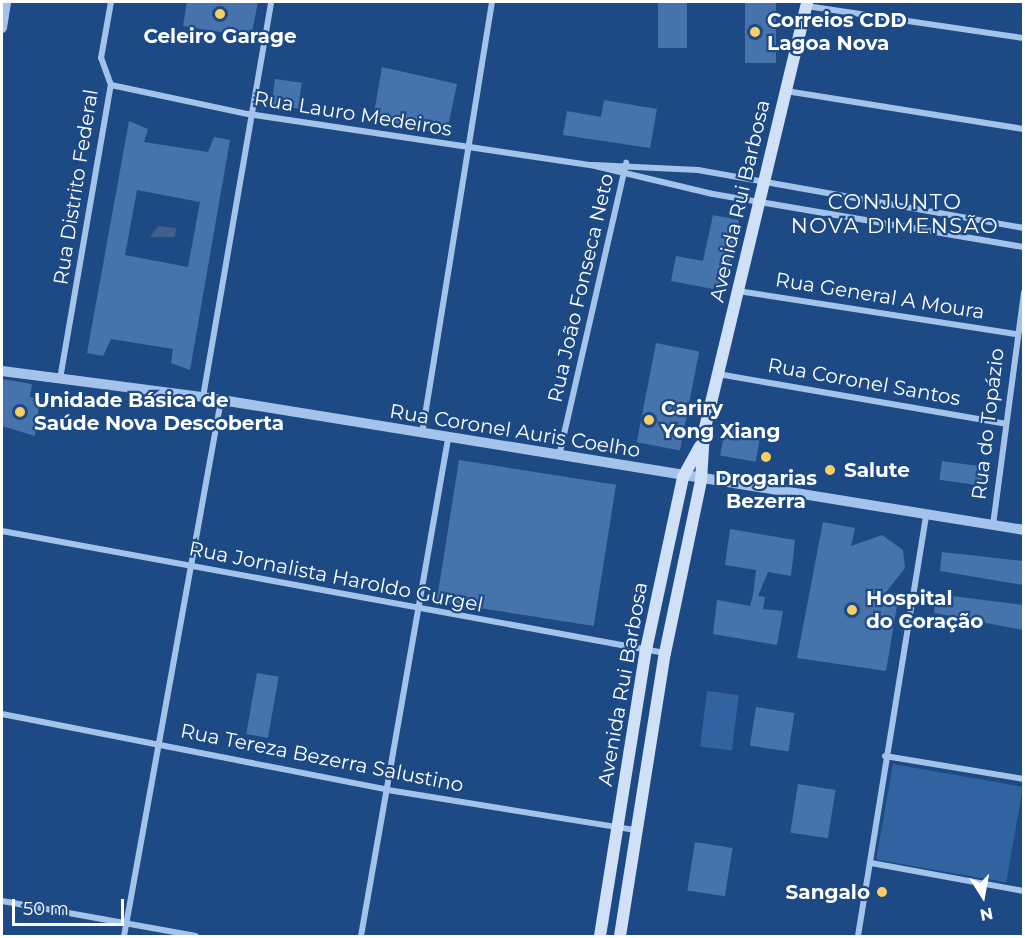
<!DOCTYPE html>
<html>
<head>
<meta charset="utf-8">
<style>
	body { margin:0 }
	#map { position:relative; width:1025px; height:938px; overflow:hidden; background:#1d4a84; font-family:Montserrat,sans-serif }
	div>[style] { position:absolute }
	.green>* { inset:0; background:#3163a1; transform-origin:0 0 }
	.water>* { inset:0; background:#40608a }
	.building>* { inset:0; background:#4673ac; transform-origin:0 0 }
	.minor>* { height:6px; margin:-3px; padding:0 3px; transform-origin:3px; border-radius:3px; background:#a4c3ea }
	.tertiary>* { height:10px; margin:-5px; padding:0 5px; transform-origin:5px; border-radius:5px; background:#a4c3ea }
	.secondary>* { height:12px; margin:-6px; padding:0 6px; transform-origin:6px; border-radius:6px; background:#d0e1f7 }
	.dots>* { width:16px; height:16px; translate:-50% -50%; box-sizing:border-box; border:3px solid #1d4a84; border-radius:50% }
	span { translate:-50% -50%; white-space:nowrap; text-align:center; line-height:1.15; -webkit-text-stroke:4.5px #1d4a84; paint-order:stroke }
	.poi-label { font-size:20px; color:#fff; font-weight:700 }
	.left { translate:0 -50%; text-align:left }
	.right { translate:-100% -50%; text-align:right }
	.street-label { font-size:20px; color:#fff }
	.neighbourhood-label { font-size:21px; color:#fff; letter-spacing:1.5px }
	.frame { position:absolute; inset:0; border:3px solid #fff; pointer-events:none }
	.north { position:absolute; left:953px; top:866px; width:60px; height:60px; -webkit-text-stroke:4px #1d4a84; paint-order:stroke; rotate:169deg; font-size:16px; font-weight:700; line-height:24px; text-align:center; color:#fff }
	.north::after { content:''; display:block; margin:auto; width:21px; height:27px; background:#fff; clip-path:polygon(50% 0,100% 100%,50% 72%,0 100%) }
	.scale { position:absolute; left:12px; top:899px; width:112px; height:27px; box-sizing:border-box; border:3px solid #fff; border-top:0; padding-left:8px; font-size:18px; line-height:21px; white-space:nowrap; color:#fff; -webkit-text-stroke:4px #1d4a84; paint-order:stroke }
</style>
</head>
<body>
<div id="map">
	<div class="green">
		<div style="left:707px;top:691px;width:32px;height:56px;rotate:7deg"></div>
		<div style="left:893px;top:764px;width:132px;height:97px;rotate:10deg"></div>
	</div>
	<div class="water">
		<div style="clip-path:polygon(158px 226px,176px 228px,175px 237px,150px 237px)"></div>
	</div>
	<div class="building">
		<div style="clip-path:polygon(187px 2px,258px 2px,251px 37px,183px 26px)"></div>
		<div style="left:658px;top:2px;width:29px;height:46px"></div>
		<div style="left:745px;top:2px;width:31px;height:61px"></div>
		<div style="clip-path:polygon(382px 67px,457px 84px,448px 126px,419px 119px,415px 127px,373px 119px)"></div>
		<div style="left:275px;top:79px;width:27px;height:26px;rotate:8deg"></div>
		<div style="clip-path:polygon(604px 100px,657px 109px,650px 148px,563px 135px,567px 111px,601px 117px)"></div>
		<div style="clip-path:polygon(evenodd,129px 121px,148px 129px,144px 142px,208px 152px,214px 137px,230px 140px,190px 370px,171px 363px,173px 349px,111px 339px,103px 356px,87px 353px,129px 121px,137px 190px,200px 202px,188px 267px,125px 255px,137px 190px)"></div>
		<div style="clip-path:polygon(713px 215px,739px 220px,724px 291px,671px 281px,676px 256px,703px 261px)"></div>
		<div style="left:656px;top:343px;width:44px;height:101px;rotate:11deg"></div>
		<div style="clip-path:polygon(2px 379px,32px 384px,30px 397px,40px 398px,35px 436px,2px 426px)"></div>
		<div style="left:726px;top:423px;width:36px;height:33px;rotate:10deg"></div>
		<div style="left:459px;top:460px;width:159px;height:143px;rotate:9deg"></div>
		<div style="left:942px;top:461px;width:42px;height:19px;rotate:8deg"></div>
		<div style="clip-path:polygon(823px 522px,855px 528px,851px 546px,882px 535px,903px 550px,905px 568px,886px 592px,899px 594px,886px 671px,797px 658px)"></div>
		<div style="clip-path:polygon(730px 529px,795px 540px,791px 576px,768px 572px,758px 596px,765px 597px,763px 609px,783px 611px,777px 645px,713px 634px,717px 600px,750px 606px,753px 595px,756px 570px,725px 565px)"></div>
		<div style="clip-path:polygon(942px 552px,1023px 561px,1023px 585px,940px 571px)"></div>
		<div style="clip-path:polygon(936px 594px,1023px 605px,1023px 630px,934px 613px)"></div>
		<div style="left:257px;top:673px;width:22px;height:62px;rotate:10deg"></div>
		<div style="left:756px;top:707px;width:39px;height:39px;rotate:9deg"></div>
		<div style="left:798px;top:784px;width:38px;height:49px;rotate:9deg"></div>
		<div style="left:695px;top:842px;width:38px;height:49px;rotate:9deg"></div>
	</div>
	<div class="minor">
		<div style="left:806px;top:6px;width:220px;rotate:8.4deg"></div>
		<div style="left:111px;top:85px;width:140px;rotate:12deg"></div>
		<div style="left:248px;top:114px;width:347px;rotate:8.5deg"></div>
		<div style="left:591px;top:165px;width:125px;rotate:13.4deg"></div>
		<div style="left:713px;top:194px;width:315px;rotate:9.7deg"></div>
		<div style="left:786px;top:91px;width:241px;rotate:9.1deg"></div>
		<div style="left:594px;top:165px;width:104px;rotate:2.8deg"></div>
		<div style="left:698px;top:170px;width:331px;rotate:10.1deg"></div>
		<div style="left:738px;top:291px;width:281px;rotate:8.8deg"></div>
		<div style="left:718px;top:374px;width:289px;rotate:9.8deg"></div>
		<div style="left:60px;top:379px;width:298px;rotate:-80.2deg"></div>
		<div style="left:111px;top:85px;width:29px;rotate:-110deg"></div>
		<div style="left:101px;top:58px;width:57px;rotate:-79.9deg"></div>
		<div style="left:203px;top:397px;width:401px;rotate:-80.2deg"></div>
		<div style="left:422px;top:434px;width:438px;rotate:-80.8deg"></div>
		<div style="left:559px;top:456px;width:301px;rotate:-77.1deg"></div>
		<div style="left:993px;top:525px;width:235px;rotate:-82.4deg"></div>
		<div style="left:2px;top:531px;width:674px;rotate:10.43deg"></div>
		<div style="left:2px;top:714px;width:393px;rotate:11.1deg"></div>
		<div style="left:388px;top:790px;width:251px;rotate:9.2deg"></div>
		<div style="left:885px;top:756px;width:141px;rotate:9.4deg"></div>
		<div style="left:871px;top:863px;width:156px;rotate:10.4deg"></div>
		<div style="left:2px;top:901px;width:197px;rotate:10.2deg"></div>
		<div style="left:124px;top:936px;width:545px;rotate:-79.74deg"></div>
		<div style="left:361px;top:936px;width:505px;rotate:-80.07deg"></div>
		<div style="left:858px;top:936px;width:424px;rotate:-80.8deg"></div>
	</div>
	<div class="tertiary">
		<div style="left:2px;top:28px;width:26px;rotate:-81deg"></div>
		<div style="left:2px;top:371px;width:203px;rotate:7.4deg"></div>
		<div style="left:203px;top:397px;width:832px;rotate:9.2deg"></div>
	</div>
	<div class="secondary">
		<div style="left:600px;top:936px;width:290px;rotate:-80.9deg"></div>
		<div style="left:646px;top:650px;width:177px;rotate:-77.9deg"></div>
		<div style="left:683px;top:477px;width:35px;rotate:-61deg"></div>
		<div style="left:620px;top:936px;width:287px;rotate:-81deg"></div>
		<div style="left:665px;top:653px;width:177px;rotate:-78.2deg"></div>
		<div style="left:701px;top:480px;width:48px;rotate:-86.4deg"></div>
		<div style="left:704px;top:432px;width:442px;rotate:-76.5deg"></div>
	</div>
	<div class="dots">
		<div style="left:220px;top:14px;background:#f9ce63"></div>
		<div style="left:755px;top:32px;background:#f9ce63"></div>
		<div style="left:20px;top:412px;background:#f9ce63"></div>
		<div style="left:649px;top:420px;background:#f9ce63"></div>
		<div style="left:766px;top:457px;background:#f9ce63"></div>
		<div style="left:830px;top:470px;background:#f9ce63"></div>
		<div style="left:852px;top:610px;background:#f9ce63"></div>
		<div style="left:882px;top:892px;background:#f9ce63"></div>
	</div>
	<div class="poi-label">
		<span class="left" style="left:767px;top:32px">Correios CDD<br>Lagoa Nova</span>
		<span style="left:220px;top:36px">Celeiro Garage</span>
		<span class="left" style="left:34px;top:412px">Unidade Básica de<br>Saúde Nova Descoberta</span>
		<span class="left" style="left:661px;top:420px">Cariry<br>Yong Xiang</span>
		<span class="left" style="left:844px;top:470px">Salute</span>
		<span style="left:766px;top:490px">Drogarias<br>Bezerra</span>
		<span class="left" style="left:866px;top:610px">Hospital<br>do Coração</span>
		<span class="right" style="left:870px;top:892px">Sangalo</span>
	</div>
	<div class="street-label">
		<span style="left:353px;top:114px;rotate:9deg">Rua Lauro Medeiros</span>
		<span style="left:76px;top:187px;rotate:-81deg">Rua Distrito Federal</span>
		<span style="left:740px;top:201px;rotate:-77deg">Avenida Rui Barbosa</span>
		<span style="left:581px;top:288px;rotate:-77deg">Rua João Fonseca Neto</span>
		<span style="left:880px;top:296px;rotate:9deg">Rua General A Moura</span>
		<span style="left:864px;top:382px;rotate:10deg">Rua Coronel Santos</span>
		<span style="left:988px;top:424px;rotate:-83deg">Rua do Topázio</span>
		<span style="left:515px;top:431px;rotate:9deg">Rua Coronel Auris Coelho</span>
		<span style="left:336px;top:577px;rotate:11deg">Rua Jornalista Haroldo Gurgel</span>
		<span style="left:623px;top:684px;rotate:-80deg">Avenida Rui Barbosa</span>
		<span style="left:322px;top:758px;rotate:11deg">Rua Tereza Bezerra Salustino</span>
	</div>
	<div class="neighbourhood-label">
		<span style="left:895px;top:214px">CONJUNTO<br>NOVA DIMENSÃO</span>
	</div>
	<div class="frame"></div>
	<div class="north">N</div>
	<div class="scale">50 m</div>
</div>
</body>
</html>
